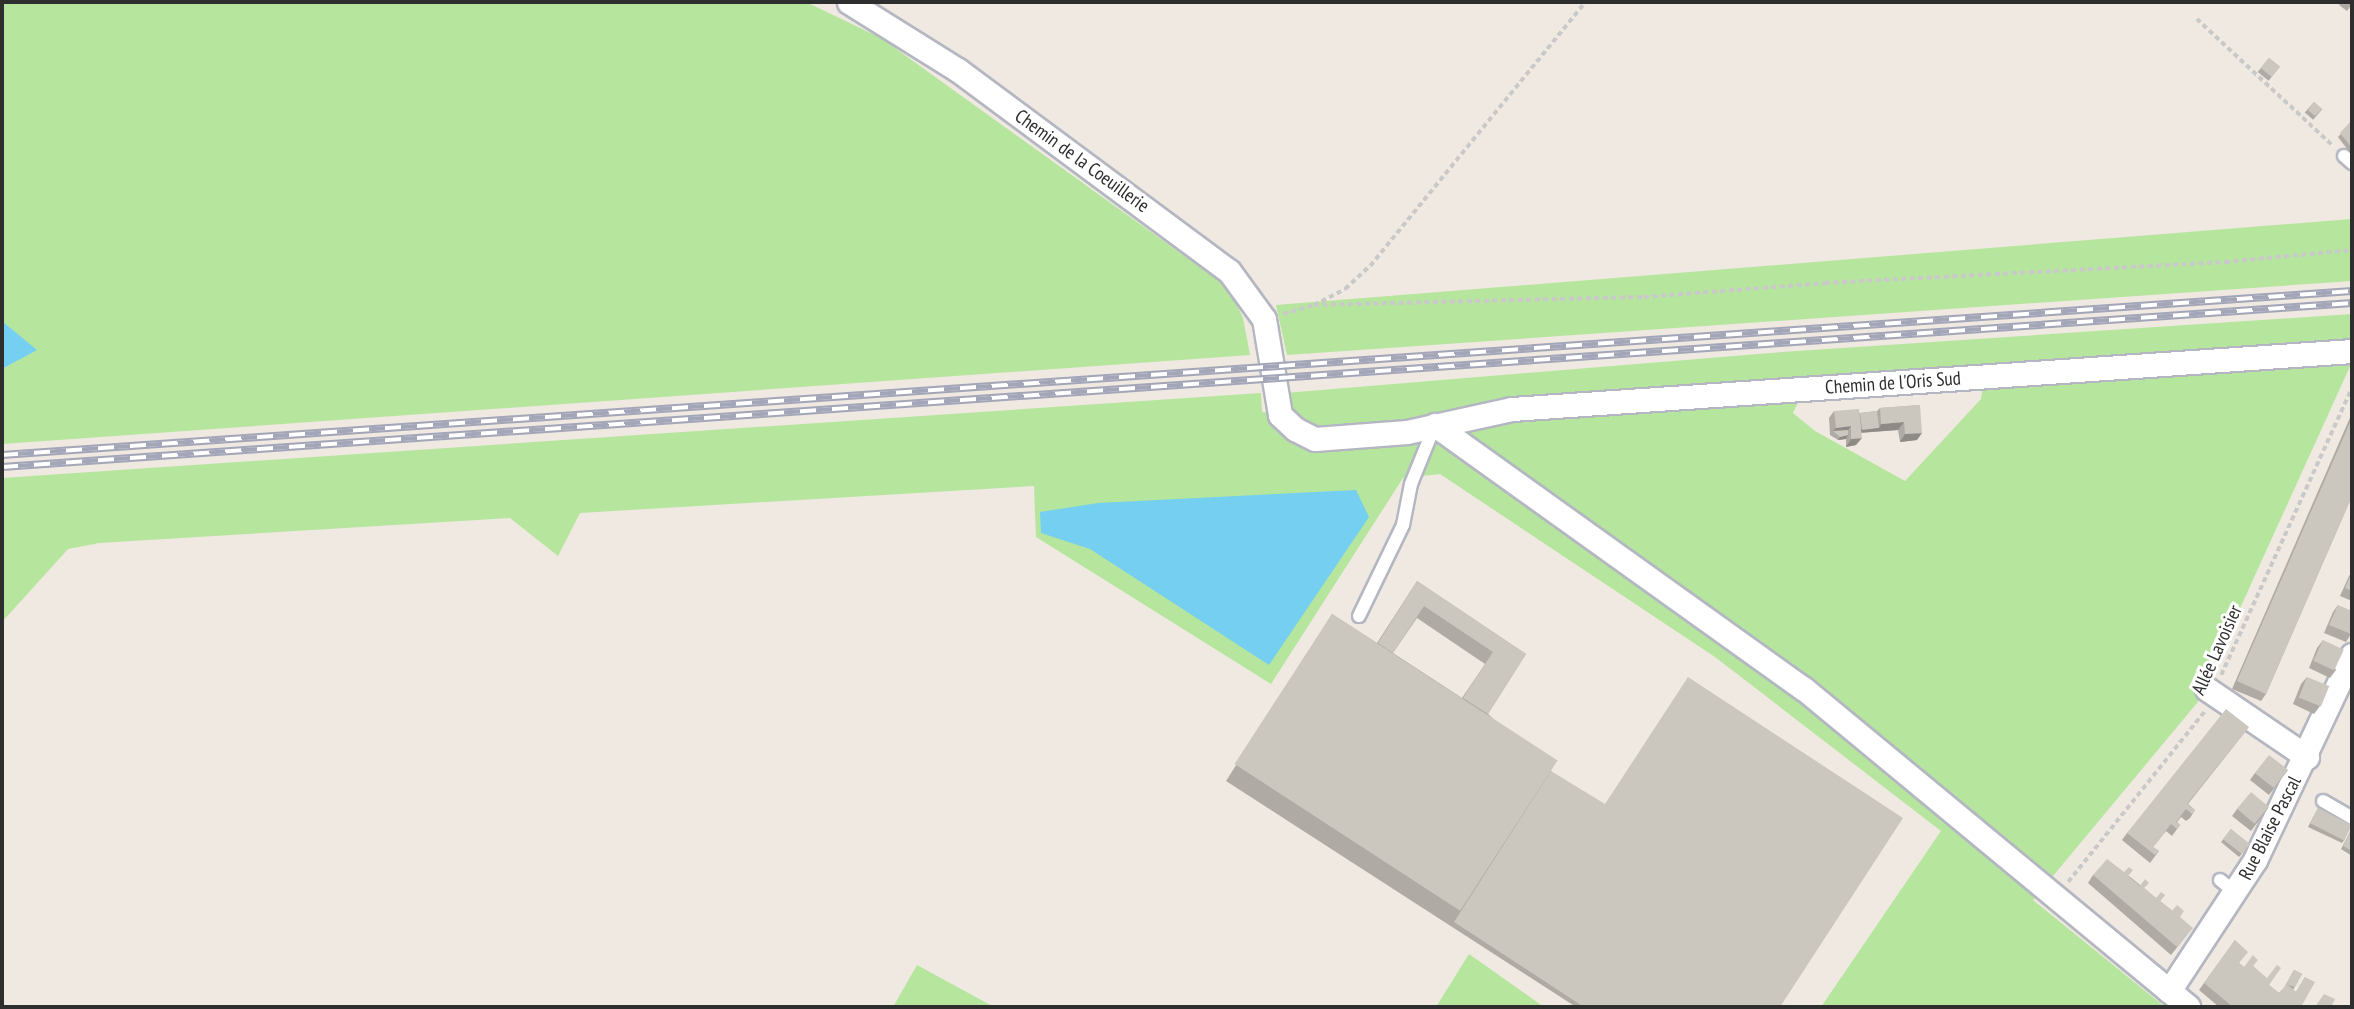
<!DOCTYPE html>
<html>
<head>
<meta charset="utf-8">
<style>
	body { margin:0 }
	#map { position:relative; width:2354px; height:1009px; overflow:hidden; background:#efe9e1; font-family:"PT Sans Narrow",sans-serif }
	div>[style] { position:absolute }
	.green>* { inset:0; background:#b6e59e }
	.water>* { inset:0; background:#75cff0 }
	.path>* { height:3.5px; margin-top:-1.75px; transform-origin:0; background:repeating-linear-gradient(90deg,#c9c9c9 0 5px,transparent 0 8.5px) }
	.roads { filter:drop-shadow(2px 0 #b4b7c1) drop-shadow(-2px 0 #b4b7c1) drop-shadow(0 2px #b4b7c1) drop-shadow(0 -2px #b4b7c1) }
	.service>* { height:12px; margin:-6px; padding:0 6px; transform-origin:6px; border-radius:6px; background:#fff }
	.minor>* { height:23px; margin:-11.5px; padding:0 11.5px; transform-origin:11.5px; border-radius:11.5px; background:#fff }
	.rail>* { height:8px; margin-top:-4px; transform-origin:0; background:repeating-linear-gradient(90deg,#fff 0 16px,#a3a6b8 0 32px); box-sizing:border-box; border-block:2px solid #a3a6b8 }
	.wall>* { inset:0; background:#afaba4; transform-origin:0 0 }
	.shaded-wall>* { inset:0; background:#8e8b86 }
	.building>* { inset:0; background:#cbc7bf; transform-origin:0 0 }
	span { translate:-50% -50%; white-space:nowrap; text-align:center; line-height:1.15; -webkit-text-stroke:6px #fff; paint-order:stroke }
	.street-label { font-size:19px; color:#2e2e2e }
	.frame { position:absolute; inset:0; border:4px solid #2e2e2e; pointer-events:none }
</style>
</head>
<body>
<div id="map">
	<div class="green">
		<div style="clip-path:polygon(2px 2px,806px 2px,881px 38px,1229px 288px,1243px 318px,1250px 355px,2px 444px,2px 369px,36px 350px,2px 321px)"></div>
		<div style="clip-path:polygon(2352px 219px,2352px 281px,1287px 355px,1276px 305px)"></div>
		<div style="clip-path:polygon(evenodd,2352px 314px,2352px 362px,2197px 703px,2033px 900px,2165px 1007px,1821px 1007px,1941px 831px,1715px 657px,1440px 474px,1403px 478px,1271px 684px,1036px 537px,1034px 486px,580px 513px,558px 556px,510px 518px,99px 543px,68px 549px,2px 622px,2px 478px,1261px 393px,1262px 412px,1285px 414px,1285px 393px,1782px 352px,2352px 314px,1983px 386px,1981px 399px,1905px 481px,1815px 431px,1793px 413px,1801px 396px,1983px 386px)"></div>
		<div style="clip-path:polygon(1469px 954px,1544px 1007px,1436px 1007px)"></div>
		<div style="clip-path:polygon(917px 965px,994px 1007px,893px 1007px)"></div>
	</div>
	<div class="water">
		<div style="clip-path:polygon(2px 321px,37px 350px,2px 369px)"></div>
		<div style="clip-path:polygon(1356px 490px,1369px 517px,1269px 665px,1090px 549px,1041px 533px,1040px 512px,1098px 503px)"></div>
	</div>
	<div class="path">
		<div style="left:2197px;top:19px;width:185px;rotate:43deg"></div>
		<div style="left:1314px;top:305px;width:330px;rotate:-1.4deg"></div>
		<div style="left:1644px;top:297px;width:182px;rotate:-4.4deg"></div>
		<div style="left:1825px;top:283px;width:401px;rotate:-3deg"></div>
		<div style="left:2225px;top:262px;width:128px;rotate:-5.4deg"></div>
		<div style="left:1283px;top:314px;width:32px;rotate:-16deg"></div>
		<div style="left:1314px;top:305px;width:35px;rotate:-27deg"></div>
		<div style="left:1345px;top:289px;width:34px;rotate:-43deg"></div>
		<div style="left:1370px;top:266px;width:340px;rotate:-50.8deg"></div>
		<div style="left:2221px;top:675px;width:316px;rotate:-65.5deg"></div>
		<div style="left:2068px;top:882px;width:219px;rotate:-51.3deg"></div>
	</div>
	<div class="roads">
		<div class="service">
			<div style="left:2344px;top:156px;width:11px;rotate:41deg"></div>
			<div style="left:1359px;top:616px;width:101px;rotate:-64.2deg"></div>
			<div style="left:1403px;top:525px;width:42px;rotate:-79deg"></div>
			<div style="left:1411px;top:484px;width:64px;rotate:-67.9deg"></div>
			<div style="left:2323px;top:801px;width:34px;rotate:30deg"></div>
			<div style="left:2220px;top:880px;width:21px;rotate:39deg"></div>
		</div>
		<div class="minor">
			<div style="left:849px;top:2px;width:128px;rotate:32deg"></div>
			<div style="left:958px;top:70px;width:337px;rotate:36.6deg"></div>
			<div style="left:1229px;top:271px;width:59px;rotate:53.9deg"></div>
			<div style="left:1264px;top:319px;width:97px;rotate:80.5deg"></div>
			<div style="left:1280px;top:415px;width:21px;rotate:43deg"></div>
			<div style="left:1295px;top:429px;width:22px;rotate:27deg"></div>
			<div style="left:1315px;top:439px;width:92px;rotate:-4.4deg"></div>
			<div style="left:1407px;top:432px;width:107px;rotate:-12.4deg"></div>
			<div style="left:1512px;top:409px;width:842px;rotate:-3.95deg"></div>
			<div style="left:1435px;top:425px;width:452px;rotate:35.6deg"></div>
			<div style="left:1803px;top:688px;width:500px;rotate:39.6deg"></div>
			<div style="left:2207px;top:689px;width:121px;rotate:34.2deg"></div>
			<div style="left:2169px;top:991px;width:157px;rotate:-56.7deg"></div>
			<div style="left:2255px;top:860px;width:227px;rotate:-64.7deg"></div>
		</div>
	</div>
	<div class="rail">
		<div style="left:2px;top:455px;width:2356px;rotate:-3.99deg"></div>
		<div style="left:2px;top:467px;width:2356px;rotate:-3.99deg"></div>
	</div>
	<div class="wall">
		<div style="clip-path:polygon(2341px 2px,2352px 2px,2352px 4px,2347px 11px,2339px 5px)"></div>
		<div style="left:2269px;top:58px;width:14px;height:18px;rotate:39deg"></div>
		<div style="left:2314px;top:102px;width:11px;height:14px;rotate:41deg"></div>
		<div style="clip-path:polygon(2352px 122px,2352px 153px,2351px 154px,2338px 137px)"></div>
		<div style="clip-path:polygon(1920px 405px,1917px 440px,1900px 442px,1898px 430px,1861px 433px,1856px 445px,1846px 447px,1846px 439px,1838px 440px,1830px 435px,1829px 418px,1834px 411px,1860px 413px,1877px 411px,1880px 408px)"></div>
		<div style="clip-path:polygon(2352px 413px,2352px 496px,2266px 694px,2261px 701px,2232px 689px)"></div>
		<div style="clip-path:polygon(2352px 571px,2352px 601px,2340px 596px,2349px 576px)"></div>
		<div style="clip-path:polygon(evenodd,1417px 581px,1526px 654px,1488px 714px,1551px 771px,1780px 1007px,1576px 1007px,1226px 781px,1332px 614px,1377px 643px,1417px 581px,1417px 618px,1485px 664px,1462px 698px,1393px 653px,1417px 618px)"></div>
		<div style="clip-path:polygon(2338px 605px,2351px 634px,2346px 642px,2324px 633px,2333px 612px)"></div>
		<div style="clip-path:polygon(2323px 640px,2336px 670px,2330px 678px,2309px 668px,2317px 648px)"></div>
		<div style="clip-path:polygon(2307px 677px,2320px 706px,2314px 714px,2293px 704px,2301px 684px)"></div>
		<div style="clip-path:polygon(2249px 727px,2188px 804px,2195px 810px,2190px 818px,2186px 821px,2181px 817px,2177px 822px,2180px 825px,2172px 836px,2166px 831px,2153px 847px,2159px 851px,2150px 863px,2122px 840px,2127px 833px)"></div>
		<div style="clip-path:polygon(2288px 770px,2269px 795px,2250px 780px,2255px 773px)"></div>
		<div style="clip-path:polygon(2269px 807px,2251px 831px,2232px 816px,2237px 809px)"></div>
		<div style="clip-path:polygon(2318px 808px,2345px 839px,2342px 843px,2308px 827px)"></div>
		<div style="clip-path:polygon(2352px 828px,2352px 856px,2341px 849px)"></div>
		<div style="clip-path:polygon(2231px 829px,2247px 848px,2239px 857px,2221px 842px)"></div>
		<div style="clip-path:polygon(2093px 875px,2129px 876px,2156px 898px,2165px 895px,2160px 901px,2180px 917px,2187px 935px,2171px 955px,2088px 883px)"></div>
		<div style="clip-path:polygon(2235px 940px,2239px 963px,2244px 967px,2253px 966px,2269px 985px,2279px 993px,2284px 988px,2294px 970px,2302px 974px,2293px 990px,2296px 992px,2305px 977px,2301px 1007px,2219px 1007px,2199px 990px)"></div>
	</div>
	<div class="shaded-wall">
		<div style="clip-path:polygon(1904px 422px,1898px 430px,1855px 433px,1858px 429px,1879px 428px,1881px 424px)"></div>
		<div style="clip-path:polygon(1851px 426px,1845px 434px,1833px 431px,1836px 428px)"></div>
		<div style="clip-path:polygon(1922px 433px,1917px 440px,1900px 442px,1905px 434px)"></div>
		<div style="clip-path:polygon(1848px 435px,1846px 439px,1838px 440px,1840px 437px)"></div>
		<div style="clip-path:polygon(1862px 438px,1856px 445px,1846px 447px,1851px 439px)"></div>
	</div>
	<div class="building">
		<div style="left:2269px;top:58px;width:14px;height:13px;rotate:39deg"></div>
		<div style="clip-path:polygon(2314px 102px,2322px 109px,2315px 116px,2308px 110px)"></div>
		<div style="clip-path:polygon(2351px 121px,2352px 122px,2352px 148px,2340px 133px)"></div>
		<div style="clip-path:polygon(1920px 405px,1922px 433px,1905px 434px,1904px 422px,1881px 424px,1880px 408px)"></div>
		<div style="clip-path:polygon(1859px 409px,1862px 438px,1851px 439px,1851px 426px,1836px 428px,1834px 411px)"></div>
		<div style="left:1877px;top:411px;width:17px;height:17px;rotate:83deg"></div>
		<div style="clip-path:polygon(2352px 418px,2352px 496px,2266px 694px,2237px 681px)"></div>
		<div style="clip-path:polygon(1848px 430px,1848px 435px,1840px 437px,1833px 431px)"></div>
		<div style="clip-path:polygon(2352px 572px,2352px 591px,2345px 588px)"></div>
		<div style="clip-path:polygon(1417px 581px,1526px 654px,1488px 714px,1463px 698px,1493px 652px,1424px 606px,1393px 653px,1378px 643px)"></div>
		<div style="clip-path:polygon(2338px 605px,2352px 611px,2352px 632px,2351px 634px,2329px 625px)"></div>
		<div style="left:1332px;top:614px;width:269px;height:179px;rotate:33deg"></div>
		<div style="left:2323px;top:640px;width:23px;height:23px;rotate:25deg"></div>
		<div style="clip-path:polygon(1688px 677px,1903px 818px,1780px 1007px,1584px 1007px,1454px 922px,1551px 771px,1605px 804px)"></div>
		<div style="left:2307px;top:677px;width:24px;height:22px;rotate:22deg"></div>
		<div style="clip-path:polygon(2226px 709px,2249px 727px,2187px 804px,2195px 810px,2192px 814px,2186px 809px,2176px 822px,2180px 825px,2177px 829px,2171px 824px,2153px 847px,2159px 851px,2155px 855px,2127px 833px)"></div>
		<div style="left:2269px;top:755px;width:24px;height:23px;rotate:38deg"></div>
		<div style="left:2251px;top:792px;width:23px;height:22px;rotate:40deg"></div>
		<div style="left:2318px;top:808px;width:38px;height:17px;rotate:27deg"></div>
		<div style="left:2231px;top:829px;width:24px;height:13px;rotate:38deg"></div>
		<div style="clip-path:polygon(2352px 829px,2352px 851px,2343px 846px)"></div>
		<div style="clip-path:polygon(2107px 859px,2124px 872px,2129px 867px,2133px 870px,2128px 876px,2140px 886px,2145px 879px,2149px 883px,2144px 888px,2156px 898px,2161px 892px,2165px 895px,2160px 901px,2172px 911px,2177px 905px,2184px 911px,2180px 917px,2193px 928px,2177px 947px,2093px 875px)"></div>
		<div style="clip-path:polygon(2235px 940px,2248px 952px,2239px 963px,2244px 967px,2253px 955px,2258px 960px,2253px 966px,2267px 978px,2277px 965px,2281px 968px,2269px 985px,2279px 993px,2287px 984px,2296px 992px,2305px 977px,2315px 982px,2301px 1007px,2233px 1007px,2204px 983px)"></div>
		<div style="clip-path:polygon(2294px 970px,2302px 974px,2295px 987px,2286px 984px)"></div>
		<div style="clip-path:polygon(2324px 994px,2335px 999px,2331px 1007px,2315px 1007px)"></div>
	</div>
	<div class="street-label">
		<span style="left:1082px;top:161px;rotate:36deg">Chemin de la Coeuillerie</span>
		<span style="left:1893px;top:383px;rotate:-4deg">Chemin de l'Oris Sud</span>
		<span style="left:2217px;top:650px;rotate:-66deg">Allée Lavoisier</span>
		<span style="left:2270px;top:828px;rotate:-63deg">Rue Blaise Pascal</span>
	</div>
	<div class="frame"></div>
</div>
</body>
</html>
